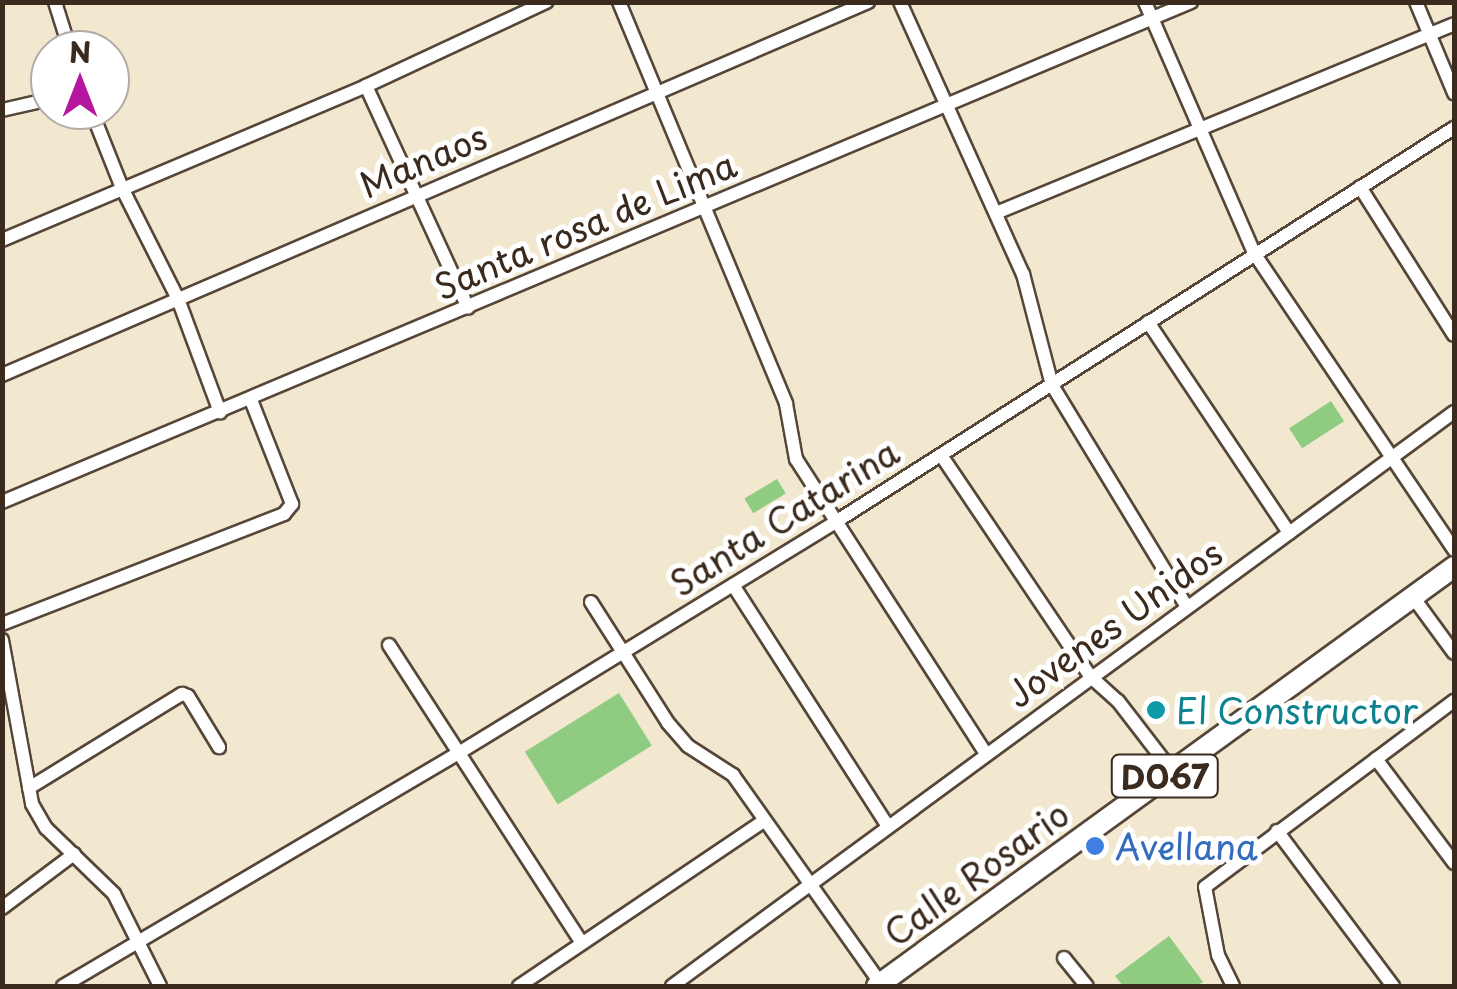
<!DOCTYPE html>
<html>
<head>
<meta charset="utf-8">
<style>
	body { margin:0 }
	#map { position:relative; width:1457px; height:989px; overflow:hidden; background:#f1e8cf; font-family:"Playpen Sans",sans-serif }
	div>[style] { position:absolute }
	.green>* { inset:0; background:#8fcc82; transform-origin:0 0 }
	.roads { filter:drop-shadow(2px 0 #564639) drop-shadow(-2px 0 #564639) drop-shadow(0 2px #564639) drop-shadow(0 -2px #564639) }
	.minor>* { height:12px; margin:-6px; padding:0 6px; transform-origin:6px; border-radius:6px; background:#fff }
	.primary>* { height:20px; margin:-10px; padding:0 10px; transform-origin:10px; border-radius:10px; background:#fff }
	.dots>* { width:28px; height:28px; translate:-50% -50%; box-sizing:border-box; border:5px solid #fff; border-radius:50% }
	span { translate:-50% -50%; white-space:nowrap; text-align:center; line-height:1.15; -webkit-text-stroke:10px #fff; paint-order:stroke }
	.shield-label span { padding:2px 8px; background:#fff; border:2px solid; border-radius:8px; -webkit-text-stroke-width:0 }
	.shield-label { font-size:32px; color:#3b2a1e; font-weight:700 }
	.street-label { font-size:35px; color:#3b2a1e }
	.culture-label { font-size:35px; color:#0d838f }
	.left { translate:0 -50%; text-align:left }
	.shop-label { font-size:35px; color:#366cbe }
	.frame { position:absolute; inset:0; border:5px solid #3b2a1e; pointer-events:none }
	.north { position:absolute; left:30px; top:30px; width:100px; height:100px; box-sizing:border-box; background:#fff; border:2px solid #b1aaa5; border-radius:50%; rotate:0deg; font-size:28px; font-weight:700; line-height:40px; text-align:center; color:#3b2a1e }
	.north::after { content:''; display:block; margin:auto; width:35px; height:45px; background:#b5179e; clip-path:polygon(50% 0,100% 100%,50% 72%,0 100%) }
</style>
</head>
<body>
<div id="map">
	<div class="green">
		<div style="left:1331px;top:401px;width:24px;height:50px;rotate:57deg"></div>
		<div style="left:777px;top:479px;width:17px;height:38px;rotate:59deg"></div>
		<div style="left:619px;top:693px;width:62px;height:111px;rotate:58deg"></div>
		<div style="clip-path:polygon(1169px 936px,1203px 982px,1196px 986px,1123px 986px,1115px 976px)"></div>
	</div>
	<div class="roads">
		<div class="minor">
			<div style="left:55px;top:2px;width:50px;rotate:72.6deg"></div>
			<div style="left:619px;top:2px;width:435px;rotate:67.4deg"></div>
			<div style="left:786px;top:404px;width:56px;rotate:79.7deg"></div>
			<div style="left:796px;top:459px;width:351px;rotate:57.2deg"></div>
			<div style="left:900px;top:2px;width:299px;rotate:65.7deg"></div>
			<div style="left:1023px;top:274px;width:115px;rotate:75.4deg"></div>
			<div style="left:1052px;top:385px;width:260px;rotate:58.7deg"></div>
			<div style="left:1145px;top:2px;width:274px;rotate:66.5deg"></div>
			<div style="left:1254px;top:253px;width:358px;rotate:56deg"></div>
			<div style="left:1416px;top:2px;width:99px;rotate:67.3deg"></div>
			<div style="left:366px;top:86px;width:244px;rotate:65.3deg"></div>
			<div style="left:2px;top:110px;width:49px;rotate:-12.9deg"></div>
			<div style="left:91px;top:110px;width:84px;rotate:68.3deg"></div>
			<div style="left:122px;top:188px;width:124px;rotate:63.2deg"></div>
			<div style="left:178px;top:299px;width:121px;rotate:69.6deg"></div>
			<div style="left:1360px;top:187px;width:175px;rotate:57.6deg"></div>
			<div style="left:996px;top:213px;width:495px;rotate:-22.4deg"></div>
			<div style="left:2px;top:240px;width:395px;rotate:-22.9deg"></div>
			<div style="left:366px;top:86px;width:199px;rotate:-25deg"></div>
			<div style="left:1148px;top:322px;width:254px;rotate:56.2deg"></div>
			<div style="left:2px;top:375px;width:943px;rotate:-23.3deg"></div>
			<div style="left:941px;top:455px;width:268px;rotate:56deg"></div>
			<div style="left:1091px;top:677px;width:36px;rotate:42deg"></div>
			<div style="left:1118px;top:701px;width:88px;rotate:52.4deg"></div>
			<div style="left:2px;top:502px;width:1290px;rotate:-22.81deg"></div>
			<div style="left:733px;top:585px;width:287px;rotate:57.3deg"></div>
			<div style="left:1413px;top:597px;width:69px;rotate:53.8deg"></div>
			<div style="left:591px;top:602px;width:143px;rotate:57.5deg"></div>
			<div style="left:668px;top:723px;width:30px;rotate:49deg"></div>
			<div style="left:688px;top:746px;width:54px;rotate:32.8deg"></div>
			<div style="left:733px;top:775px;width:256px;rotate:54.7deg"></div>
			<div style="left:2px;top:624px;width:303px;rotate:-21.3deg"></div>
			<div style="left:284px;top:514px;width:13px;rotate:-51deg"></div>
			<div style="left:292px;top:504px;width:112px;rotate:-111.5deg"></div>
			<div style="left:2px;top:640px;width:167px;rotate:79.6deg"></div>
			<div style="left:32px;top:804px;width:28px;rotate:60deg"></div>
			<div style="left:46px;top:828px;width:95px;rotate:44.1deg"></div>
			<div style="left:114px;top:894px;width:103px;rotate:63.4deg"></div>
			<div style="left:389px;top:645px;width:355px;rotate:57.1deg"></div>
			<div style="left:1376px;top:759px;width:130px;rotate:53.1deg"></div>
			<div style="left:29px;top:788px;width:180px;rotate:-31.6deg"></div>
			<div style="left:182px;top:694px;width:6px;rotate:18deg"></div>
			<div style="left:188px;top:696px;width:60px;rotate:58.7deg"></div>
			<div style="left:1277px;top:831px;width:194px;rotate:53.2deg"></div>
			<div style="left:2px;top:908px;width:90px;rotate:-36.9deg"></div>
			<div style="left:1064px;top:958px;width:36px;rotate:51deg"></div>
			<div style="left:63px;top:986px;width:457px;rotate:-30.5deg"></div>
			<div style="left:457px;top:754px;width:446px;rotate:-31.5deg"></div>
			<div style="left:837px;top:521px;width:732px;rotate:-32.5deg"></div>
			<div style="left:519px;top:986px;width:295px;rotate:-34deg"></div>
			<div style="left:672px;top:986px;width:970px;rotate:-36.28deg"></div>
			<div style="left:1233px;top:986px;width:34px;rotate:-116deg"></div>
			<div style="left:1218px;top:955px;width:69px;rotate:-100.8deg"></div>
			<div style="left:1205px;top:887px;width:311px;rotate:-36.8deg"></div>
		</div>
		<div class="primary">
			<div style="left:877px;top:986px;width:713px;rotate:-35.99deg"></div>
		</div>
	</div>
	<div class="dots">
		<div style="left:1156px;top:710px;background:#0f9aa8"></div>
		<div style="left:1095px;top:846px;background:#3f7fe0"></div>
	</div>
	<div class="shield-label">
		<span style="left:1165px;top:776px">D067</span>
	</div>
	<div class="street-label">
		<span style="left:423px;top:160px;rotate:-23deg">Manaos</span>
		<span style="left:585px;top:225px;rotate:-23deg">Santa rosa de Lima</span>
		<span style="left:784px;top:517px;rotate:-32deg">Santa Catarina</span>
		<span style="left:1114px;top:623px;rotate:-36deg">Jovenes Unidos</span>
		<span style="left:976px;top:873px;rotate:-36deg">Calle Rosario</span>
	</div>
	<div class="culture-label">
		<span class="left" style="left:1176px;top:710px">El Constructor</span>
	</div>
	<div class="shop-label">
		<span class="left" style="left:1115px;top:846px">Avellana</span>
	</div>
	<div class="frame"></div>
	<div class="north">N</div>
</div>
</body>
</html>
